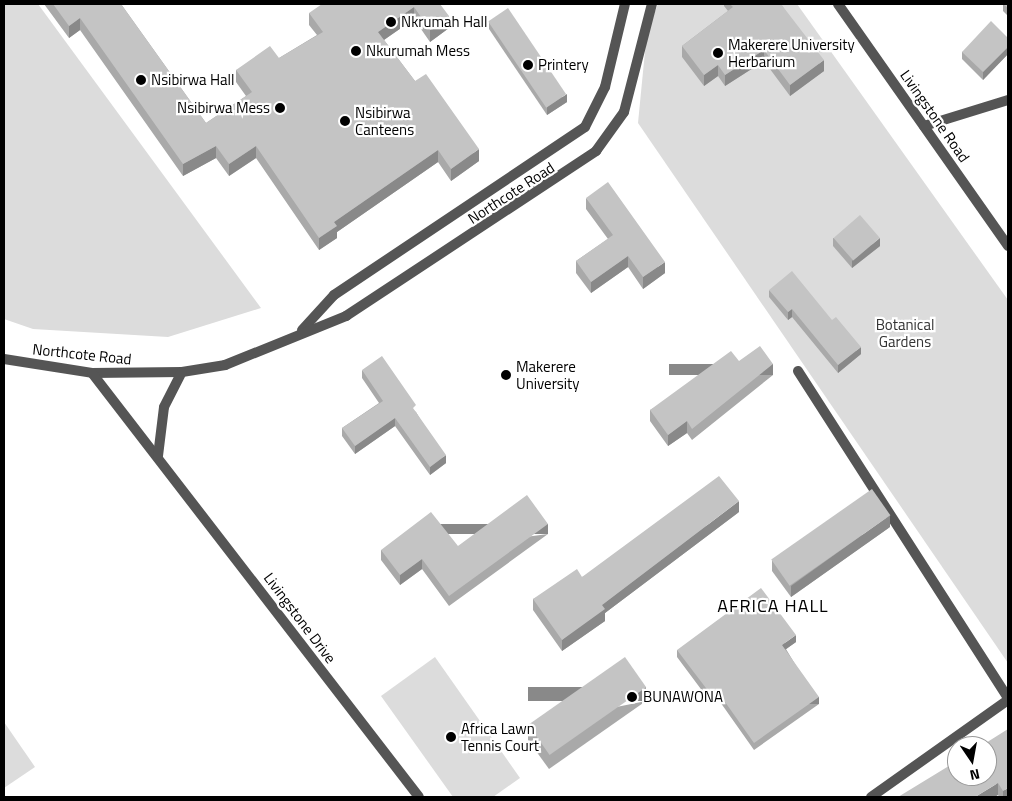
<!DOCTYPE html>
<html>
<head>
<meta charset="utf-8">
<style>
	body { margin:0 }
	#map { position:relative; width:1012px; height:801px; overflow:hidden; background:#fff; font-family:"Titillium Web",sans-serif }
	div>[style] { position:absolute }
	.green>* { inset:0; background:#dcdcdc }
	.service>* { height:10px; margin:-5px; padding:0 5px; transform-origin:5px; border-radius:5px; background:#555 }
	.wall>* { inset:0; background:#a9a9a9 }
	.shaded-wall>* { inset:0; background:#898989; transform-origin:0 0 }
	.building>* { inset:0; background:#c4c4c4; transform-origin:0 0 }
	.dots>* { width:14px; height:14px; translate:-50% -50%; box-sizing:border-box; border:2px solid #fff; border-radius:50% }
	span { translate:-50% -50%; white-space:nowrap; text-align:center; line-height:1.15; -webkit-text-stroke:4.5px #fff; paint-order:stroke }
	.poi-label { font-size:15px; color:#000 }
	.left { translate:0 -50%; text-align:left }
	.right { translate:-100% -50%; text-align:right }
	.street-label { font-size:15px; color:#000 }
	.park-label { font-size:15px; color:#333 }
	.quarter-label { font-size:18px; color:#000; letter-spacing:1px }
	.frame { position:absolute; inset:0; border:5px solid #000; pointer-events:none }
	.north { position:absolute; left:947px; top:736px; width:50px; height:50px; box-sizing:border-box; background:#fff; border:1px solid #999; border-radius:50%; rotate:168deg; font-size:14px; font-weight:700; line-height:20px; text-align:center; color:#000 }
	.north::after { content:''; display:block; margin:auto; width:18px; height:22px; background:#000; clip-path:polygon(50% 0,100% 100%,50% 72%,0 100%) }
</style>
</head>
<body>
<div id="map">
	<div class="green">
		<div style="clip-path:polygon(4px 4px,38px 4px,261px 308px,168px 337px,33px 329px,4px 319px)"></div>
		<div style="clip-path:polygon(658px 4px,797px 4px,1008px 300px,1008px 663px,638px 123px,647px 31px)"></div>
		<div style="clip-path:polygon(435px 657px,520px 778px,493px 797px,453px 797px,381px 696px)"></div>
		<div style="clip-path:polygon(4px 722px,35px 767px,4px 788px)"></div>
	</div>
	<div class="service">
		<div style="left:838px;top:4px;width:296px;rotate:54.9deg"></div>
		<div style="left:924px;top:126px;width:88px;rotate:-17.2deg"></div>
		<div style="left:302px;top:330px;width:47px;rotate:-47.6deg"></div>
		<div style="left:334px;top:295px;width:302px;rotate:-33.8deg"></div>
		<div style="left:585px;top:127px;width:45px;rotate:-63.4deg"></div>
		<div style="left:605px;top:87px;width:85px;rotate:-76.5deg"></div>
		<div style="left:4px;top:359px;width:89px;rotate:9deg"></div>
		<div style="left:92px;top:373px;width:90px;rotate:-0.6deg"></div>
		<div style="left:182px;top:372px;width:44px;rotate:-9.2deg"></div>
		<div style="left:225px;top:365px;width:131px;rotate:-22deg"></div>
		<div style="left:346px;top:316px;width:300px;rotate:-33.4deg"></div>
		<div style="left:596px;top:151px;width:48px;rotate:-54.3deg"></div>
		<div style="left:624px;top:112px;width:112px;rotate:-75.5deg"></div>
		<div style="left:798px;top:371px;width:389px;rotate:57.3deg"></div>
		<div style="left:92px;top:373px;width:535px;rotate:52.36deg"></div>
		<div style="left:158px;top:456px;width:49px;rotate:-83deg"></div>
		<div style="left:164px;top:407px;width:39px;rotate:-63deg"></div>
		<div style="left:871px;top:797px;width:168px;rotate:-35.3deg"></div>
	</div>
	<div class="wall">
		<div style="clip-path:polygon(44px 4px,121px 4px,206px 123px,246px 96px,236px 82px,236px 70px,279px 58px,317px 35px,309px 25px,309px 13px,440px 4px,449px 28px,430px 42px,414px 19px,384px 40px,415px 81px,479px 161px,451px 181px,438px 162px,337px 232px,337px 238px,319px 250px,256px 158px,229px 176px,216px 158px,183px 176px,80px 30px,69px 38px)"></div>
		<div style="clip-path:polygon(724px 4px,781px 4px,824px 71px,790px 96px,764px 61px,725px 86px,718px 76px,704px 86px,682px 57px,682px 46px,728px 11px,724px 6px)"></div>
		<div style="clip-path:polygon(1003px 4px,1008px 4px,1008px 16px,1003px 11px)"></div>
		<div style="clip-path:polygon(489px 22px,567px 102px,547px 115px,489px 29px)"></div>
		<div style="clip-path:polygon(1008px 38px,1008px 54px,983px 80px,962px 59px,962px 52px)"></div>
		<div style="clip-path:polygon(586px 198px,665px 273px,643px 289px,628px 267px,591px 293px,576px 273px,576px 261px,608px 239px,586px 209px)"></div>
		<div style="clip-path:polygon(833px 238px,880px 246px,852px 268px,833px 246px)"></div>
		<div style="clip-path:polygon(769px 290px,861px 354px,838px 373px,792px 317px,788px 320px,769px 297px)"></div>
		<div style="clip-path:polygon(739px 361px,773px 375px,692px 440px,687px 433px,668px 446px,650px 421px,650px 410px)"></div>
		<div style="clip-path:polygon(362px 370px,416px 412px,446px 463px,430px 475px,395px 426px,355px 454px,342px 436px,342px 428px,379px 403px,362px 378px)"></div>
		<div style="clip-path:polygon(739px 512px,605px 613px,605px 621px,562px 651px,533px 610px,533px 599px,582px 577px)"></div>
		<div style="clip-path:polygon(890px 527px,791px 597px,772px 571px,772px 560px)"></div>
		<div style="clip-path:polygon(548px 534px,449px 606px,422px 569px,400px 585px,381px 560px,381px 550px,458px 546px)"></div>
		<div style="clip-path:polygon(796px 642px,786px 649px,819px 704px,754px 750px,718px 699px,712px 704px,677px 657px,677px 650px)"></div>
		<div style="clip-path:polygon(646px 701px,549px 769px,528px 740px,528px 725px)"></div>
		<div style="clip-path:polygon(987px 746px,1008px 797px,999px 797px,998px 795px)"></div>
	</div>
	<div class="shaded-wall">
		<div style="clip-path:polygon(414px 7px,414px 19px,378px 44px,378px 32px)"></div>
		<div style="clip-path:polygon(449px 16px,449px 28px,430px 42px,430px 30px)"></div>
		<div style="clip-path:polygon(80px 18px,80px 30px,69px 38px,69px 26px)"></div>
		<div style="clip-path:polygon(1008px 47px,1008px 54px,983px 80px,983px 72px)"></div>
		<div style="clip-path:polygon(764px 50px,764px 61px,725px 86px,725px 75px)"></div>
		<div style="clip-path:polygon(824px 60px,824px 71px,790px 96px,790px 85px)"></div>
		<div style="clip-path:polygon(718px 65px,718px 76px,704px 86px,704px 75px)"></div>
		<div style="clip-path:polygon(567px 94px,567px 102px,547px 115px,547px 107px)"></div>
		<div style="clip-path:polygon(216px 146px,216px 158px,183px 176px,183px 164px)"></div>
		<div style="clip-path:polygon(256px 146px,256px 158px,229px 176px,229px 164px)"></div>
		<div style="clip-path:polygon(479px 149px,479px 161px,451px 181px,451px 169px)"></div>
		<div style="clip-path:polygon(438px 150px,438px 162px,337px 232px,337px 238px,319px 250px,319px 238px,334px 222px)"></div>
		<div style="clip-path:polygon(880px 238px,880px 246px,852px 268px,852px 261px)"></div>
		<div style="clip-path:polygon(628px 256px,628px 267px,591px 293px,591px 282px)"></div>
		<div style="clip-path:polygon(665px 262px,665px 273px,643px 289px,643px 277px)"></div>
		<div style="clip-path:polygon(792px 309px,792px 317px,788px 320px,788px 312px)"></div>
		<div style="clip-path:polygon(861px 347px,861px 354px,838px 373px,838px 365px)"></div>
		<div style="left:773px;top:364px;width:11px;height:104px;rotate:90deg"></div>
		<div style="clip-path:polygon(395px 418px,395px 426px,355px 454px,355px 446px)"></div>
		<div style="clip-path:polygon(687px 421px,687px 433px,668px 446px,668px 435px)"></div>
		<div style="clip-path:polygon(446px 455px,446px 463px,430px 475px,430px 467px)"></div>
		<div style="clip-path:polygon(739px 501px,739px 512px,605px 613px,605px 621px,562px 651px,562px 640px,602px 605px)"></div>
		<div style="clip-path:polygon(890px 515px,890px 527px,791px 597px,791px 586px)"></div>
		<div style="left:548px;top:524px;width:10px;height:122px;rotate:90deg"></div>
		<div style="clip-path:polygon(422px 559px,422px 569px,400px 585px,400px 575px)"></div>
		<div style="clip-path:polygon(796px 635px,796px 642px,782px 652px,782px 645px)"></div>
		<div style="left:646px;top:687px;width:14px;height:118px;rotate:90deg"></div>
		<div style="clip-path:polygon(718px 692px,718px 699px,712px 704px,712px 696px)"></div>
		<div style="left:819px;top:697px;width:7px;height:80px;rotate:90deg"></div>
		<div style="clip-path:polygon(998px 783px,998px 795px,995px 797px,975px 797px)"></div>
		<div style="clip-path:polygon(1008px 788px,1008px 797px,1003px 797px,1003px 791px)"></div>
	</div>
	<div class="building">
		<div style="clip-path:polygon(53px 4px,121px 4px,206px 123px,252px 92px,236px 70px,270px 46px,279px 58px,323px 32px,309px 13px,322px 4px,440px 4px,449px 16px,430px 30px,414px 7px,378px 32px,415px 81px,426px 74px,479px 149px,451px 169px,438px 150px,334px 222px,337px 226px,319px 238px,256px 146px,229px 164px,216px 146px,183px 164px,80px 18px,69px 26px)"></div>
		<div style="clip-path:polygon(730px 4px,781px 4px,824px 60px,790px 85px,764px 50px,725px 75px,718px 65px,704px 75px,682px 46px,733px 7px)"></div>
		<div style="clip-path:polygon(1003px 4px,1008px 4px,1008px 8px)"></div>
		<div style="left:508px;top:8px;width:104px;height:24px;rotate:56deg"></div>
		<div style="clip-path:polygon(991px 21px,1008px 38px,1008px 47px,983px 72px,962px 52px)"></div>
		<div style="clip-path:polygon(608px 182px,665px 262px,643px 277px,628px 256px,591px 282px,576px 261px,613px 235px,586px 198px)"></div>
		<div style="left:860px;top:215px;width:30px;height:35px;rotate:49deg"></div>
		<div style="clip-path:polygon(792px 271px,832px 320px,836px 317px,861px 347px,838px 365px,792px 309px,788px 312px,769px 290px)"></div>
		<div style="clip-path:polygon(760px 346px,773px 364px,692px 429px,687px 421px,668px 435px,650px 410px,731px 351px,739px 361px)"></div>
		<div style="clip-path:polygon(382px 356px,416px 405px,413px 408px,446px 455px,430px 467px,395px 418px,355px 446px,342px 428px,383px 401px,362px 370px)"></div>
		<div style="clip-path:polygon(719px 476px,739px 501px,602px 605px,605px 609px,562px 640px,533px 599px,577px 569px,582px 577px)"></div>
		<div style="left:872px;top:489px;width:32px;height:123px;rotate:55deg"></div>
		<div style="clip-path:polygon(527px 495px,548px 524px,449px 596px,422px 559px,400px 575px,381px 550px,431px 512px,458px 546px)"></div>
		<div style="clip-path:polygon(761px 588px,796px 635px,782px 645px,819px 697px,754px 743px,718px 692px,712px 696px,677px 650px)"></div>
		<div style="left:625px;top:657px;width:37px;height:118px;rotate:55deg"></div>
		<div style="clip-path:polygon(1008px 729px,1008px 788px,1003px 791px,998px 783px,975px 797px,898px 797px,957px 761px,957px 776px,987px 776px,987px 746px,981px 746px)"></div>
	</div>
	<div class="dots">
		<div style="left:391px;top:22px;background:#000"></div>
		<div style="left:356px;top:51px;background:#000"></div>
		<div style="left:718px;top:53px;background:#000"></div>
		<div style="left:528px;top:65px;background:#000"></div>
		<div style="left:141px;top:80px;background:#000"></div>
		<div style="left:280px;top:108px;background:#000"></div>
		<div style="left:345px;top:121px;background:#000"></div>
		<div style="left:506px;top:375px;background:#000"></div>
		<div style="left:632px;top:697px;background:#000"></div>
		<div style="left:451px;top:737px;background:#000"></div>
	</div>
	<div class="poi-label">
		<span class="left" style="left:401px;top:22px">Nkrumah Hall</span>
		<span class="left" style="left:728px;top:53px">Makerere University<br>Herbarium</span>
		<span class="left" style="left:366px;top:51px">Nkurumah Mess</span>
		<span class="left" style="left:538px;top:65px">Printery</span>
		<span class="left" style="left:151px;top:80px">Nsibirwa Hall</span>
		<span class="right" style="left:270px;top:108px">Nsibirwa Mess</span>
		<span class="left" style="left:355px;top:121px">Nsibirwa<br>Canteens</span>
		<span class="left" style="left:516px;top:375px">Makerere<br>University</span>
		<span class="left" style="left:643px;top:697px">BUNAWONA</span>
		<span class="left" style="left:461px;top:737px">Africa Lawn<br>Tennis Court</span>
	</div>
	<div class="street-label">
		<span style="left:935px;top:116px;rotate:55deg">Livingstone Road</span>
		<span style="left:511px;top:193px;rotate:-33deg">Northcote Road</span>
		<span style="left:82px;top:354px;rotate:6deg">Northcote Road</span>
		<span style="left:300px;top:618px;rotate:53deg">Livingstone Drive</span>
	</div>
	<div class="park-label">
		<span style="left:905px;top:333px">Botanical<br>Gardens</span>
	</div>
	<div class="quarter-label">
		<span style="left:773px;top:606px">AFRICA HALL</span>
	</div>
	<div class="frame"></div>
	<div class="north">N</div>
</div>
</body>
</html>
